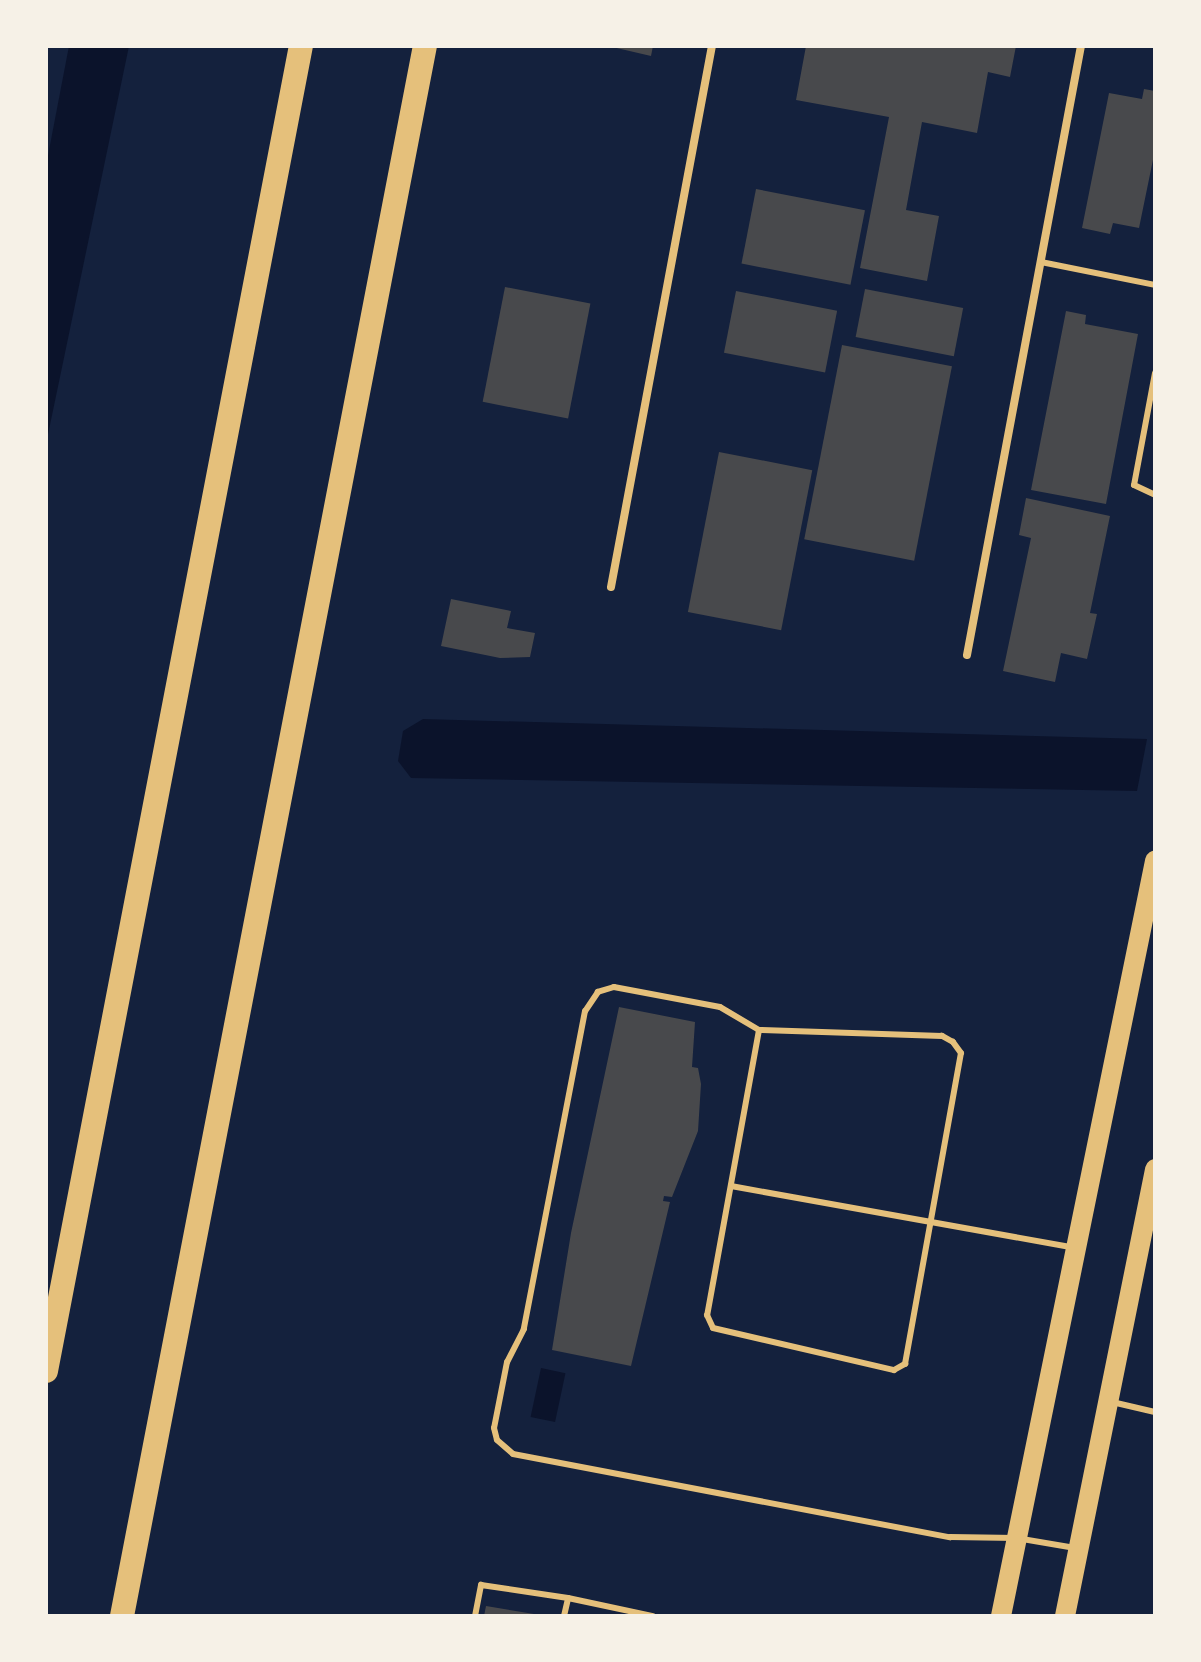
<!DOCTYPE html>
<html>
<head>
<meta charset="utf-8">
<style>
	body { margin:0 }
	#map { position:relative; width:1201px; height:1662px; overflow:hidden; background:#14213d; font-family:"Open Sans",sans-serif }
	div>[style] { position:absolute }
	.water>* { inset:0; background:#0b132b; transform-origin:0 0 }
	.building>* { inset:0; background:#48494c; transform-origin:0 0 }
	.service>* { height:6px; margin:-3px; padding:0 3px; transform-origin:3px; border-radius:3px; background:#e5c07b }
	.minor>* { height:8px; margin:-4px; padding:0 4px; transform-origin:4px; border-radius:4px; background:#e5c07b }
	.primary>* { height:20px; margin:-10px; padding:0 10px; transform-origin:10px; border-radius:10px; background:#e5c07b }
	.motorway>* { height:24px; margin:-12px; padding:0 12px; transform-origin:12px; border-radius:12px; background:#e5c07b }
	span { translate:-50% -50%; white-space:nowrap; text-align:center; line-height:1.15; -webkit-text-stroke:7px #f6f1e7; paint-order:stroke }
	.frame { position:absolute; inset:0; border:48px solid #f6f1e7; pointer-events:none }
</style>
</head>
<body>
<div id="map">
	<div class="water">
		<div style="clip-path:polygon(69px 46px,129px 46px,46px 444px,46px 166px)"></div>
		<div style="clip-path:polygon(423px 719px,1147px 739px,1137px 791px,411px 778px,398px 761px,403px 731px)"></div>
		<div style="left:541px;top:1368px;width:25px;height:50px;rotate:12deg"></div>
	</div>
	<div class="building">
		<div style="clip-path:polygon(608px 46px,653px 46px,651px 56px)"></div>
		<div style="clip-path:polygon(806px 46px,1016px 46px,1010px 77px,988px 72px,977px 133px,922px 122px,906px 210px,939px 216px,927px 281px,860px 268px,889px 117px,796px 100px)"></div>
		<div style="clip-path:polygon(1144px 89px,1155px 91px,1155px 150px,1139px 228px,1113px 223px,1110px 234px,1082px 228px,1109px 93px,1142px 99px)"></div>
		<div style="left:756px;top:189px;width:111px;height:76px;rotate:11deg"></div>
		<div style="left:505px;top:287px;width:87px;height:117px;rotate:11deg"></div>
		<div style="left:865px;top:289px;width:100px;height:49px;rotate:11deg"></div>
		<div style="left:736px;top:291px;width:103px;height:63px;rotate:11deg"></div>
		<div style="clip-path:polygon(1066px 311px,1086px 315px,1085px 324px,1138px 334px,1106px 504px,1031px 490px)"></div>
		<div style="left:842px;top:345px;width:112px;height:198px;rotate:11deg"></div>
		<div style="left:719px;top:452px;width:95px;height:163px;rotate:11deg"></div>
		<div style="clip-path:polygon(1026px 498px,1110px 516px,1090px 613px,1097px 614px,1087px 659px,1061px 653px,1055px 682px,1003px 671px,1031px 538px,1019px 535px)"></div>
		<div style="clip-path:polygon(451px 599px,511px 611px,507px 628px,535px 633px,530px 657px,500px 658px,441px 646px)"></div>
		<div style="clip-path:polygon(619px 1007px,695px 1022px,692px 1067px,698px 1068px,701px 1084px,698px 1131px,672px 1197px,664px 1196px,663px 1201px,670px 1202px,631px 1366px,552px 1350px,571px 1233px)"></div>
		<div style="clip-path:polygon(486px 1606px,534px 1614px,534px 1616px,484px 1616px)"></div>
	</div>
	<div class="service">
		<div style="left:1041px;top:262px;width:116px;rotate:11.4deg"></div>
		<div style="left:1155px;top:373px;width:114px;rotate:100.6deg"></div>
		<div style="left:1134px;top:485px;width:23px;rotate:25deg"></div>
		<div style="left:759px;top:1030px;width:290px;rotate:100.3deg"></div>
		<div style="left:707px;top:1315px;width:14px;rotate:65deg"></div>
		<div style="left:713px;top:1328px;width:186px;rotate:13.1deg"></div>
		<div style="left:894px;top:1370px;width:13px;rotate:-29deg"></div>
		<div style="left:905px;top:1364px;width:316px;rotate:-79.8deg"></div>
		<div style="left:961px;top:1053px;width:14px;rotate:-126deg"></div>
		<div style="left:953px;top:1042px;width:13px;rotate:-151deg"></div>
		<div style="left:942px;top:1036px;width:183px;rotate:-178.1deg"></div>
		<div style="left:759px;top:1030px;width:45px;rotate:-149.5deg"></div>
		<div style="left:720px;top:1007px;width:108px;rotate:-169.3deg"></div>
		<div style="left:614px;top:987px;width:17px;rotate:163deg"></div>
		<div style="left:598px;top:992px;width:23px;rotate:124deg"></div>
		<div style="left:585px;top:1011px;width:324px;rotate:100.9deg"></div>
		<div style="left:524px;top:1329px;width:37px;rotate:117deg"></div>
		<div style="left:507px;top:1362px;width:67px;rotate:101.1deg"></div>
		<div style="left:494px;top:1428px;width:12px;rotate:76deg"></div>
		<div style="left:497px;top:1440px;width:21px;rotate:41deg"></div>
		<div style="left:513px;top:1454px;width:445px;rotate:10.8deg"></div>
		<div style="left:950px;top:1537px;width:66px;rotate:0.9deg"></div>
		<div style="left:1016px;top:1538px;width:60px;rotate:9.6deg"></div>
		<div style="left:731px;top:1186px;width:349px;rotate:10.2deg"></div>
		<div style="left:1112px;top:1402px;width:44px;rotate:13.1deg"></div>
		<div style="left:475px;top:1616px;width:32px;rotate:-79deg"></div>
		<div style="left:481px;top:1585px;width:88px;rotate:8.5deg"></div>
		<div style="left:564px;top:1616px;width:18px;rotate:-77deg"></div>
		<div style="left:568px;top:1598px;width:87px;rotate:12deg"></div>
	</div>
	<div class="minor">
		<div style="left:611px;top:587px;width:550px;rotate:-79.43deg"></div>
		<div style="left:967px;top:655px;width:620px;rotate:-79.4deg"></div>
	</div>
	<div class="primary">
		<div style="left:1001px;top:1616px;width:771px;rotate:-78.47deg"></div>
		<div style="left:1065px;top:1616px;width:456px;rotate:-78.6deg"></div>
	</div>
	<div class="motorway">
		<div style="left:46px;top:1371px;width:1349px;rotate:-79.11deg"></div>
		<div style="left:122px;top:1616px;width:1599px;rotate:-79.08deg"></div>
	</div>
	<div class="frame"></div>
</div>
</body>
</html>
